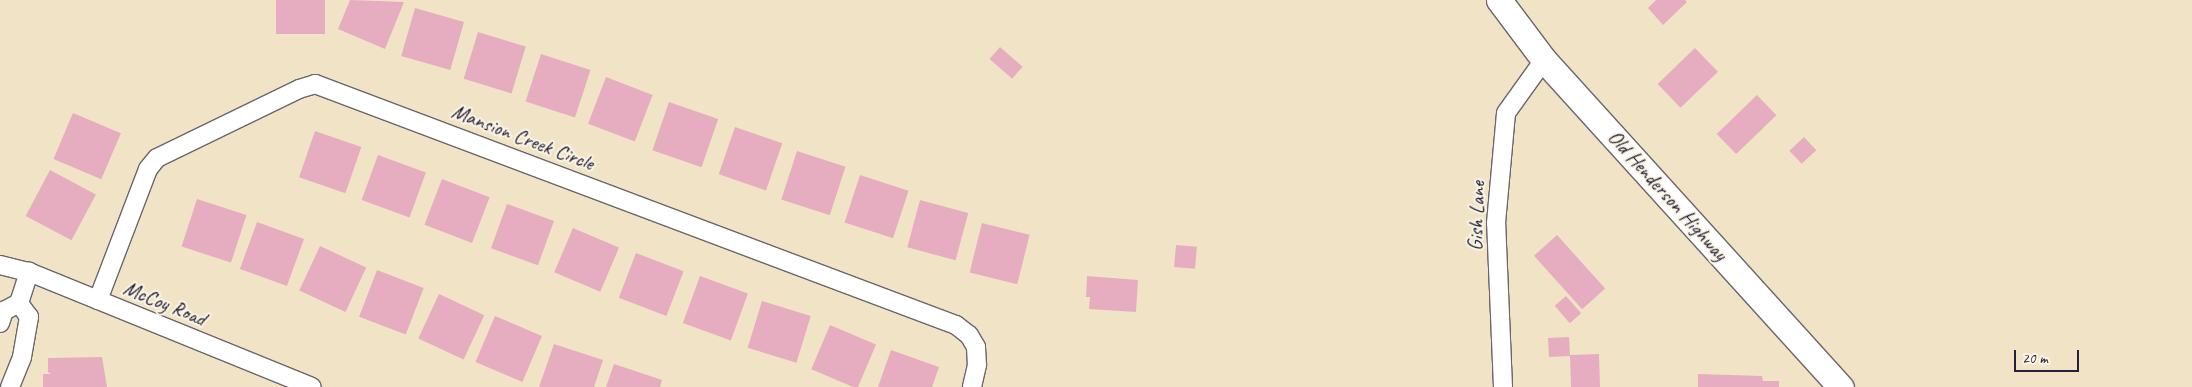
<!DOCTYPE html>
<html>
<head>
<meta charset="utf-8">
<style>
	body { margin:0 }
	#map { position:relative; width:2192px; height:387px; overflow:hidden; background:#f1e4c6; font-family:Caveat,sans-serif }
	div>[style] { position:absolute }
	.building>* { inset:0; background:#e6adc0; transform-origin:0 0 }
	.roads { filter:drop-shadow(1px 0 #6a666c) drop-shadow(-1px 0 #6a666c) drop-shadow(0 1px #6a666c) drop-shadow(0 -1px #6a666c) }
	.minor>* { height:18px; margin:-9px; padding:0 9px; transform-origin:9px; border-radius:9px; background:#fff }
	.secondary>* { height:25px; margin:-12.5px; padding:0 12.5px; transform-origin:12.5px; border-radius:12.5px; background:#fff }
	span { translate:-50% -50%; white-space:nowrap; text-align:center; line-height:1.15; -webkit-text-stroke:4px #fcf5e5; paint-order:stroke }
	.street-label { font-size:21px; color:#22223b }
	.scale { position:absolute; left:2014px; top:350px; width:65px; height:22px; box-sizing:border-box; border:2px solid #22223b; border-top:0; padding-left:6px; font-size:15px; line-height:18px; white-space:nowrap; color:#22223b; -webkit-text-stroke:4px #fcf5e5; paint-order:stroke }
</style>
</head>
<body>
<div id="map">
	<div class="building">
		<div style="left:276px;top:0;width:49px;height:34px"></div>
		<div style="clip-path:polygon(350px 0,404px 2px,385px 49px,338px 29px)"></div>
		<div style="clip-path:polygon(1656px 0,1685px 0,1687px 2px,1663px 25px,1648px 8px)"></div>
		<div style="left:415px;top:8px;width:51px;height:50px;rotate:16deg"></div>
		<div style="left:478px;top:32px;width:50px;height:49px;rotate:17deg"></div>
		<div style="left:1000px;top:47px;width:30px;height:16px;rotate:41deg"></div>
		<div style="left:1695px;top:48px;width:33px;height:52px;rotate:46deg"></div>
		<div style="left:541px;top:54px;width:52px;height:50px;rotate:18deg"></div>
		<div style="left:606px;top:77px;width:50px;height:50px;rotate:21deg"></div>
		<div style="left:1757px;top:95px;width:28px;height:56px;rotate:46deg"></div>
		<div style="left:669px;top:102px;width:52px;height:51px;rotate:19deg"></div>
		<div style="left:73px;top:113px;width:52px;height:50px;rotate:23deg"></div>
		<div style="left:735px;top:127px;width:50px;height:50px;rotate:19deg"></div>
		<div style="left:315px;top:131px;width:49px;height:49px;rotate:19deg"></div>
		<div style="left:1804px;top:137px;width:18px;height:20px;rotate:47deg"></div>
		<div style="left:797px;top:151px;width:51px;height:51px;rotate:18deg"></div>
		<div style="left:378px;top:155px;width:51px;height:48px;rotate:20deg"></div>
		<div style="left:50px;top:170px;width:52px;height:52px;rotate:28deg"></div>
		<div style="left:860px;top:175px;width:51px;height:50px;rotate:18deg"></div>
		<div style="left:442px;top:179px;width:51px;height:49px;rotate:21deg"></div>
		<div style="left:197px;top:199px;width:52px;height:50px;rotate:18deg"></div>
		<div style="left:920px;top:200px;width:50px;height:49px;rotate:15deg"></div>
		<div style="left:507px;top:204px;width:50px;height:47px;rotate:20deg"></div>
		<div style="left:257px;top:222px;width:50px;height:50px;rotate:20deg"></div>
		<div style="left:982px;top:223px;width:49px;height:51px;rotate:14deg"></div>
		<div style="left:573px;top:228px;width:50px;height:48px;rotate:23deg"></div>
		<div style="left:1557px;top:235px;width:72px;height:31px;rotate:48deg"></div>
		<div style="left:1176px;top:245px;width:21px;height:22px;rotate:5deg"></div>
		<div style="left:320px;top:246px;width:51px;height:49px;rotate:25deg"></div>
		<div style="left:636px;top:253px;width:51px;height:48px;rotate:21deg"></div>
		<div style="left:377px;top:270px;width:50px;height:50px;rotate:21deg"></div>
		<div style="left:700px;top:276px;width:51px;height:50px;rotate:20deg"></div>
		<div style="clip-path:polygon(1087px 276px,1138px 280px,1136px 312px,1089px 309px,1090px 297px,1086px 297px)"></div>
		<div style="left:439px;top:294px;width:50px;height:49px;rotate:25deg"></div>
		<div style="left:1566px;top:296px;width:23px;height:15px;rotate:49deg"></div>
		<div style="left:762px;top:301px;width:51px;height:49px;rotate:17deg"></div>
		<div style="left:495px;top:316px;width:51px;height:50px;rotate:23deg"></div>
		<div style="left:830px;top:325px;width:50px;height:48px;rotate:23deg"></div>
		<div style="clip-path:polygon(1569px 337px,1570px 355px,1599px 354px,1600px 387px,1571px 387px,1570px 356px,1549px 357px,1548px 338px)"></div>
		<div style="clip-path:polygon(554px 344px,603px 360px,594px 387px,539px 387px)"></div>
		<div style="clip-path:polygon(891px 350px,939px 367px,932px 387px,878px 387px)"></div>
		<div style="clip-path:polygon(102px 357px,107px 387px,43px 387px,43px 374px,51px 374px,48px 372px,48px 358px)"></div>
		<div style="clip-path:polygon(614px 364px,662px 380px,660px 387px,606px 387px)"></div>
		<div style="clip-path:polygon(1698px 374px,1762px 376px,1763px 381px,1779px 381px,1779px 387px,1698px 387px)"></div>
	</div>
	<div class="roads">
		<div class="minor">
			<div style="left:0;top:265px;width:30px;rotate:14deg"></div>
			<div style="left:29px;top:272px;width:305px;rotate:22.1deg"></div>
			<div style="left:98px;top:300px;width:140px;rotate:-69.1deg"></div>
			<div style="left:148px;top:169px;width:14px;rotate:-51deg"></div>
			<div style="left:157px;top:158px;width:158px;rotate:-25.9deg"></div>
			<div style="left:299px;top:89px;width:17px;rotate:-17deg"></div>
			<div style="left:315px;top:84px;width:685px;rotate:20.61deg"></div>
			<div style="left:956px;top:325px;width:16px;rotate:38deg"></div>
			<div style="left:969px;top:335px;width:14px;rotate:60deg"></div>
			<div style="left:976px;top:347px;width:18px;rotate:87deg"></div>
			<div style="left:977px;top:365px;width:23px;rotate:103deg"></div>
			<div style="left:0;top:323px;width:13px;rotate:-72deg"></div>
			<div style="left:4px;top:311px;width:17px;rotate:-28deg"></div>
			<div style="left:19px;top:303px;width:33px;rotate:-72deg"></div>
			<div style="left:10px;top:387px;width:32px;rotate:-68deg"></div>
			<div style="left:22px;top:357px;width:41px;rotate:-80.1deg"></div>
			<div style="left:29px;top:317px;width:17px;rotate:-126deg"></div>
			<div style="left:1503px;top:387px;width:164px;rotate:-92.4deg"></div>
			<div style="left:1496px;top:223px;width:110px;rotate:-84.8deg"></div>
			<div style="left:1506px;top:113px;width:65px;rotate:-54.4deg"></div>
		</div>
		<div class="secondary">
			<div style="left:1499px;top:0;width:75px;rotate:53.1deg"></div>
			<div style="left:1544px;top:60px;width:442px;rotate:47.8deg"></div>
		</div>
	</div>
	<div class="street-label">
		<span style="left:523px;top:137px;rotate:21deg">Mansion Creek Circle</span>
		<span style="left:1668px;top:195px;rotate:48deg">Old Henderson Highway</span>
		<span style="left:1476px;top:216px;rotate:-88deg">Gish Lane</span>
		<span style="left:165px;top:303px;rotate:22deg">McCoy Road</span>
	</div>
	<div class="scale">20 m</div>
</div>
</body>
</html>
